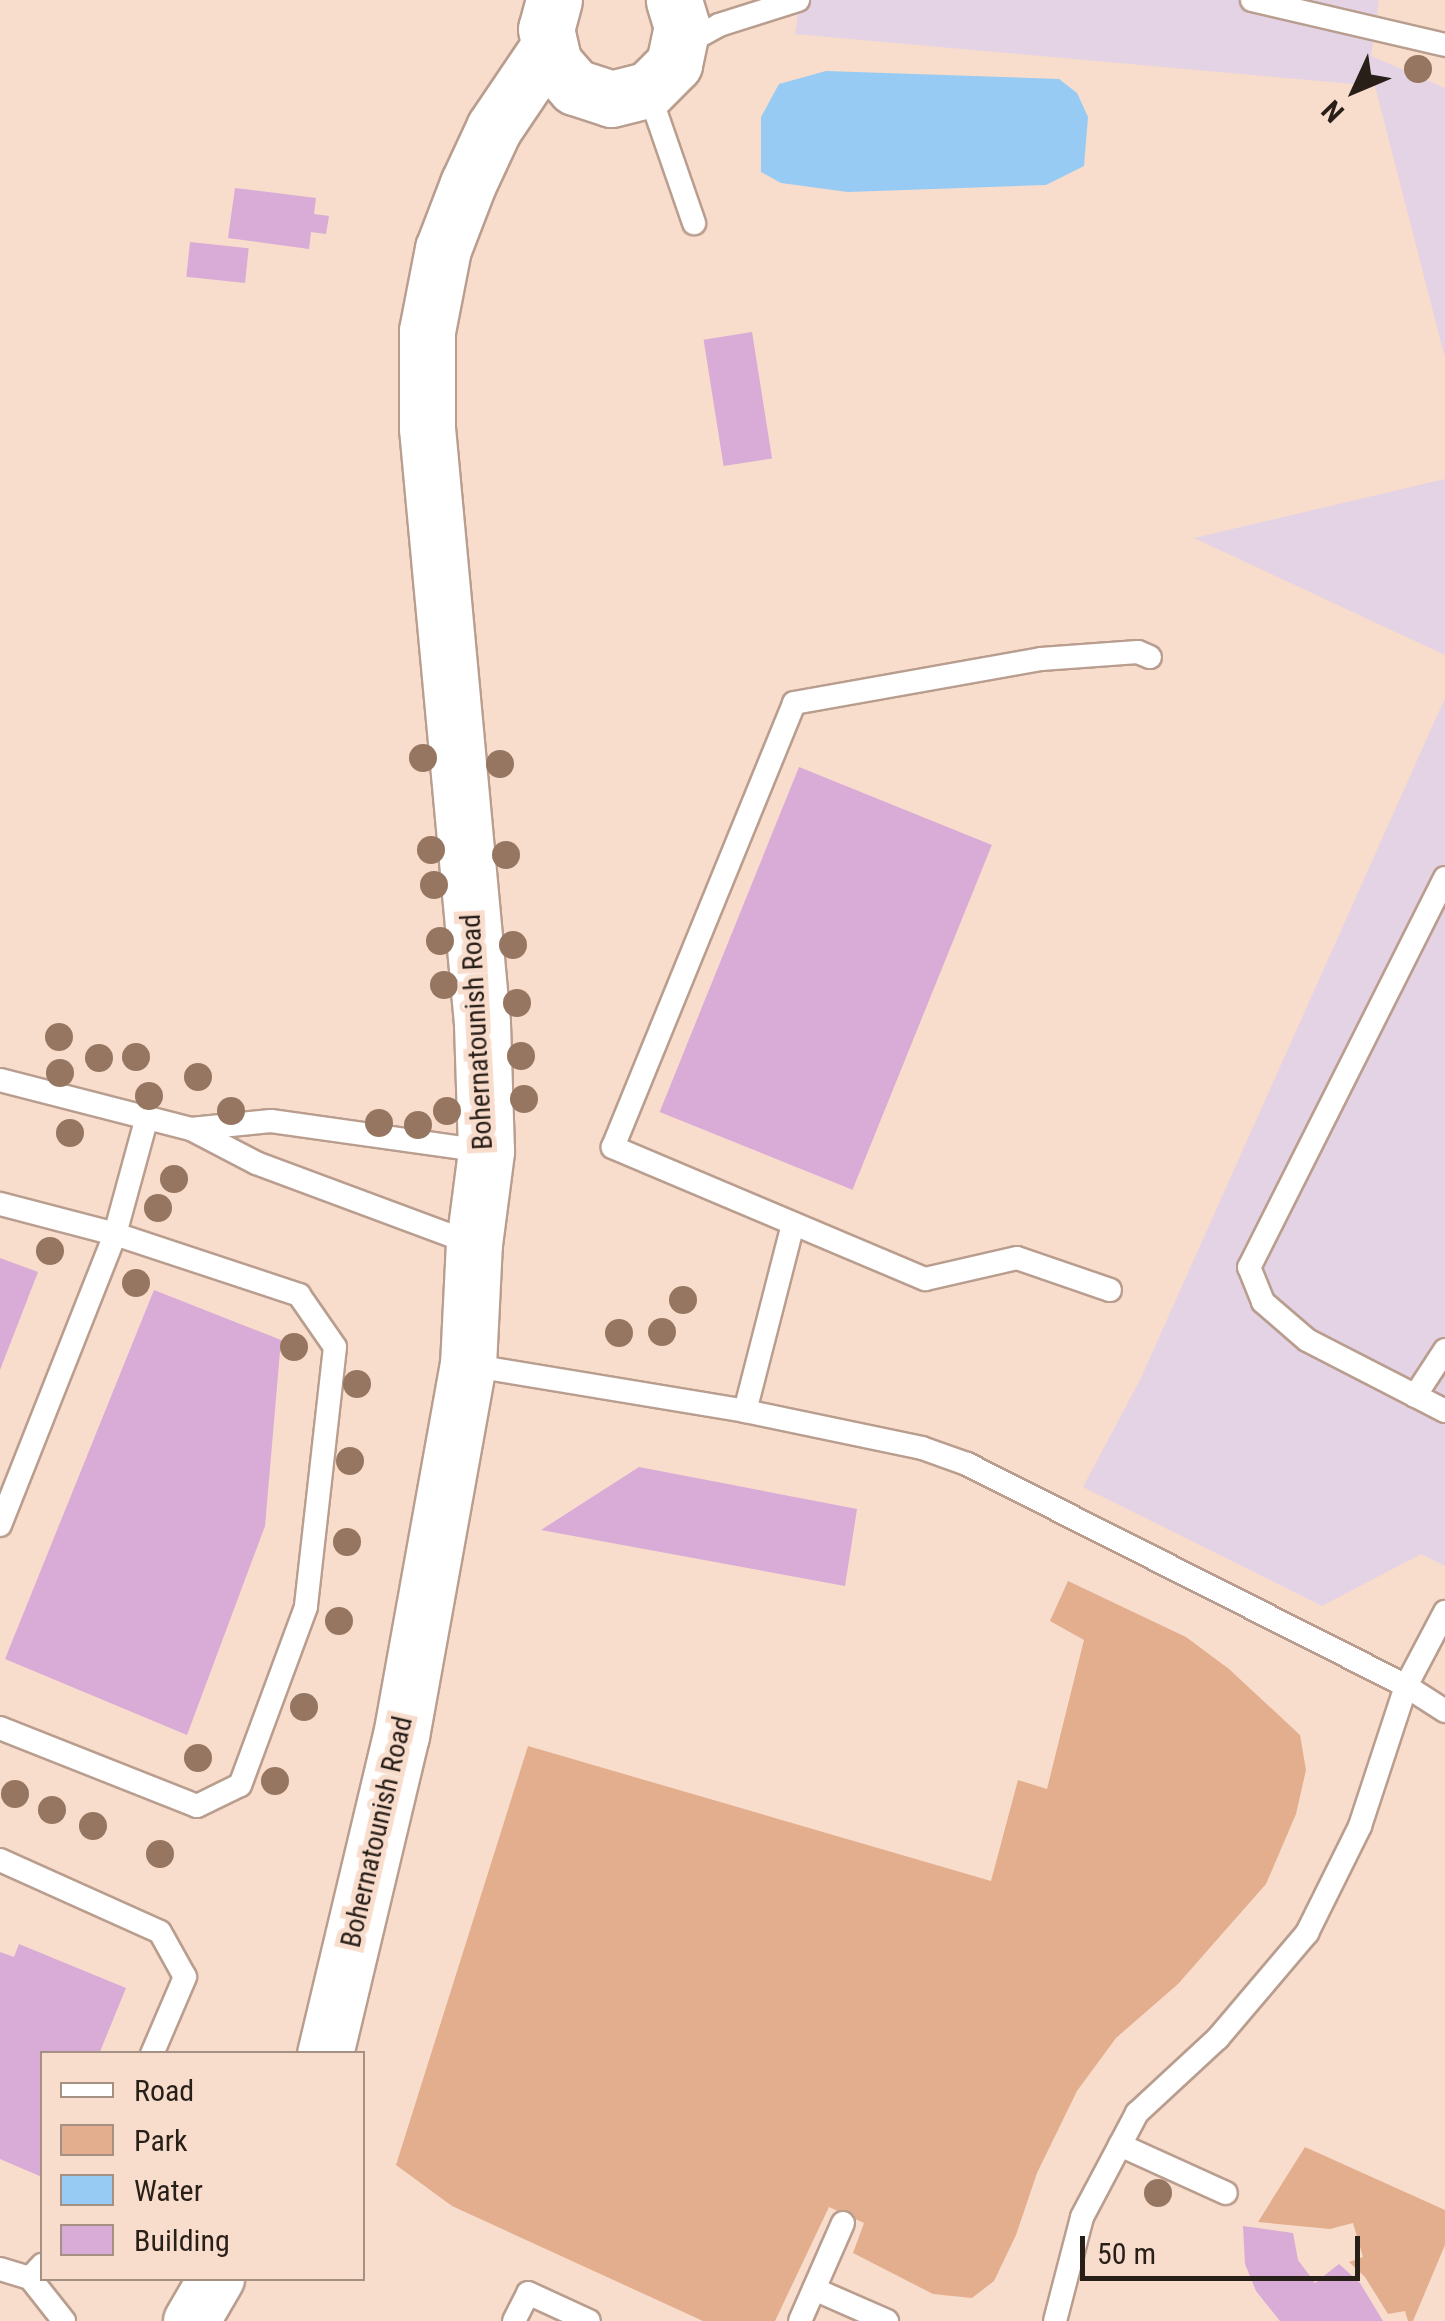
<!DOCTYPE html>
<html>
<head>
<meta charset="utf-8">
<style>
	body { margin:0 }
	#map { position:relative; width:1445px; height:2321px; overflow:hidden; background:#f8dccc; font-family:"Roboto Condensed",sans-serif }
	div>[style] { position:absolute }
	.industrial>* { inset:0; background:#e3d3e4 }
	.green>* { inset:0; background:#e3ae8d }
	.water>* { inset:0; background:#97cbf4 }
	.building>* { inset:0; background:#d9abd7; transform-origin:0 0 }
	.roads { filter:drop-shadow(2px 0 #b99e8f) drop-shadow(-2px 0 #b99e8f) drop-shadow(0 2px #b99e8f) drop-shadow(0 -2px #b99e8f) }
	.service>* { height:22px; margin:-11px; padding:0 11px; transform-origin:11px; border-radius:11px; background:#fff }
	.tertiary>* { height:55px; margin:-27.5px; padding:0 27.5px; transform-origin:27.5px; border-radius:27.5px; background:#fff }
	.trees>* { width:28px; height:28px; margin:-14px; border-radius:50%; background:#967660 }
	span { translate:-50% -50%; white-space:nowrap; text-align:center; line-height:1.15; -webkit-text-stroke:10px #f8dccc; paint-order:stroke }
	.street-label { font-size:28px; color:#291f19 }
	.legend { position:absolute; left:40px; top:2051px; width:325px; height:230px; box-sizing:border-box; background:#f8dccc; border:2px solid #a59084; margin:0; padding:12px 18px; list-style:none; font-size:30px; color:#291f19 }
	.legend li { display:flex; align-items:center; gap:20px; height:50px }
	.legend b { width:50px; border:2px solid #a59084 }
	.north { position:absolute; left:1305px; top:40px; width:100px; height:100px; -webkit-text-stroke:8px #f8dccc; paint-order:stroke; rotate:226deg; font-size:28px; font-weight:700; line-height:40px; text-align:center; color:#291f19 }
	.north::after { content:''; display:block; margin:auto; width:35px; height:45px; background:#291f19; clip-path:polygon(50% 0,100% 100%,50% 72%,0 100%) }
	.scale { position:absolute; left:1080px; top:2236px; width:280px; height:45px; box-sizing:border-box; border:5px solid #291f19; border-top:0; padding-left:12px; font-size:30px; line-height:35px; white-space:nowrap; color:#291f19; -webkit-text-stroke:8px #f8dccc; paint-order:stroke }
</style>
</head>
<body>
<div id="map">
	<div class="industrial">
		<div style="clip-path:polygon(800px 0,1379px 0,1371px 56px,1445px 88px,1445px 358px,1375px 86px,795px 34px)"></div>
		<div style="clip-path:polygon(1445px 479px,1445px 655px,1194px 538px)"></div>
		<div style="clip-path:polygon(1445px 698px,1445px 1566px,1421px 1554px,1322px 1606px,1083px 1487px,1140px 1380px)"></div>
	</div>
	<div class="green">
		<div style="clip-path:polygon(1068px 1581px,1186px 1637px,1229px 1669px,1300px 1735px,1306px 1770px,1296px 1814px,1266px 1884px,1178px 1984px,1116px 2038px,1077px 2091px,1037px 2173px,1016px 2235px,994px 2281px,972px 2298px,933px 2294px,853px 2253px,864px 2223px,829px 2207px,775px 2321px,703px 2321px,452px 2206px,396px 2165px,528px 1746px,991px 1881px,1018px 1780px,1047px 1789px,1084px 1640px,1050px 1621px)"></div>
		<div style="clip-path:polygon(1305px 2147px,1445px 2210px,1445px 2245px,1413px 2321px,1408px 2321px,1405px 2311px,1388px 2314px,1365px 2277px,1349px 2262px,1363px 2257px,1353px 2223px,1330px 2229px,1258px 2222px)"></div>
	</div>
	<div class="water">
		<div style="clip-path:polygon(826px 71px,1059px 79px,1077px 93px,1088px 117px,1084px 166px,1046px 185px,848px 192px,781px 183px,761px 172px,761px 117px,779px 84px)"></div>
	</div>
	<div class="building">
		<div style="clip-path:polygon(235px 188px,316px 198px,314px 214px,329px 216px,326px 234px,311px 232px,309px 249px,228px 238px)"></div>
		<div style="left:190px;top:242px;width:59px;height:35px;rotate:6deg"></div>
		<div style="left:752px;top:332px;width:128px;height:49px;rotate:81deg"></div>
		<div style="left:799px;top:767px;width:208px;height:372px;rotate:22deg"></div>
		<div style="clip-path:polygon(0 1258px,38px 1272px,0 1370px)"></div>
		<div style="clip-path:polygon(154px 1290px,281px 1340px,265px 1526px,187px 1735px,5px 1659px)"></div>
		<div style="clip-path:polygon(639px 1467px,857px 1509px,845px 1586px,541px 1530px)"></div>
		<div style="clip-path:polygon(19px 1944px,126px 1988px,99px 2054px,42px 2054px,42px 2177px,0 2159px,0 1952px,14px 1957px)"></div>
		<div style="clip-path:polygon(1243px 2226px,1293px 2233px,1298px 2260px,1315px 2283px,1339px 2264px,1360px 2283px,1383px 2321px,1280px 2321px,1256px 2291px,1245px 2264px)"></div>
	</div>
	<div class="roads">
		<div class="service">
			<div style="left:1252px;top:0;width:198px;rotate:13.1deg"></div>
			<div style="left:685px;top:44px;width:39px;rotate:-29deg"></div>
			<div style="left:719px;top:25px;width:83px;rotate:-17.6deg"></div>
			<div style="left:648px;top:90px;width:141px;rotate:70.9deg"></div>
			<div style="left:1445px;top:878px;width:436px;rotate:116.7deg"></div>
			<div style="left:1249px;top:1267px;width:38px;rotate:68deg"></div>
			<div style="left:1263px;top:1302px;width:58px;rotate:40.8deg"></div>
			<div style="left:1307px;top:1340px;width:155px;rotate:27.2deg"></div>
			<div style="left:0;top:1080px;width:197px;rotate:14.4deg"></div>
			<div style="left:191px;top:1129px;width:73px;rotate:27.6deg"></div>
			<div style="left:256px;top:1163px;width:233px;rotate:20.4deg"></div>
			<div style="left:191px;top:1129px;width:80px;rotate:-5.7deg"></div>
			<div style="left:271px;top:1121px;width:216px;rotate:8deg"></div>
			<div style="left:0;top:1204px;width:119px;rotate:14.6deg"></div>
			<div style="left:115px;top:1234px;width:194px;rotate:18.3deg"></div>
			<div style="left:299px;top:1295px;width:63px;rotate:55.3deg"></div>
			<div style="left:335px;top:1347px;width:262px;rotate:96.4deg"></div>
			<div style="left:306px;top:1607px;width:190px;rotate:110.3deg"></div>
			<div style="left:240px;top:1785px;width:48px;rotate:154deg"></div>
			<div style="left:197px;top:1806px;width:212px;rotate:-158.4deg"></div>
			<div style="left:1110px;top:1290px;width:98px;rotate:-161deg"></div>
			<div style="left:1017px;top:1258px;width:94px;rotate:167.1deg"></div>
			<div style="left:925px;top:1279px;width:339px;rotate:-157.1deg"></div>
			<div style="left:613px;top:1147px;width:479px;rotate:-67.8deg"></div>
			<div style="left:794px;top:703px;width:251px;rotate:-10.1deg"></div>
			<div style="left:1041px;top:659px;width:97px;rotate:-4.1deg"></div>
			<div style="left:1138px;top:652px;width:13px;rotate:23deg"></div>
			<div style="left:468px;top:1365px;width:281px;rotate:9.4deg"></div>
			<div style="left:745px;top:1411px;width:181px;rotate:11.8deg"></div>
			<div style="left:922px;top:1448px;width:48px;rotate:19.6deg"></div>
			<div style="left:967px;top:1464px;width:492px;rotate:26.8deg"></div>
			<div style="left:1406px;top:1686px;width:46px;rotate:32.7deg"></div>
			<div style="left:1415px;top:1396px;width:55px;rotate:-56.9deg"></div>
			<div style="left:745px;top:1411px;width:193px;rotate:-75.6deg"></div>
			<div style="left:0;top:1525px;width:313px;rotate:-68.4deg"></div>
			<div style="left:115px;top:1234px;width:121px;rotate:-74.7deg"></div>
			<div style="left:0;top:1860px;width:175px;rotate:24.2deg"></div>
			<div style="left:160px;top:1932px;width:51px;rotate:60.9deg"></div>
			<div style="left:185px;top:1977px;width:84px;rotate:113.2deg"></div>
			<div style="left:1120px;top:2145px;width:116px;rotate:24.4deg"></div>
			<div style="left:0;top:2269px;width:31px;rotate:17deg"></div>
			<div style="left:30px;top:2278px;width:18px;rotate:-47deg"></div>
			<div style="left:30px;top:2278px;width:55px;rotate:51.7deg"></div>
			<div style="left:814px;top:2289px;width:80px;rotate:23.7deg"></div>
			<div style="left:514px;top:2321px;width:31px;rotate:-63deg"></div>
			<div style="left:528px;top:2293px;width:67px;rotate:24.7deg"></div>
			<div style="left:800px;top:2321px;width:107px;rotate:-66.3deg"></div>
			<div style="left:1055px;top:2321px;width:107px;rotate:-75.4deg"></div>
			<div style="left:1082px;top:2217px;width:118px;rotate:-62.1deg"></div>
			<div style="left:1137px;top:2113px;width:110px;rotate:-42.8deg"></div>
			<div style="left:1218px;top:2038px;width:138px;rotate:-49.7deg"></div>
			<div style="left:1307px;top:1933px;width:119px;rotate:-63.6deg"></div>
			<div style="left:1360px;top:1826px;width:147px;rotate:-71.8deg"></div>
			<div style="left:1406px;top:1686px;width:84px;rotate:-62.2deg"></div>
		</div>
		<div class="tertiary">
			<div style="left:554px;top:0;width:30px;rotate:105deg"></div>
			<div style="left:546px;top:29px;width:35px;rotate:77deg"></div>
			<div style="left:554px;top:63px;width:32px;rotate:49deg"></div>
			<div style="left:575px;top:87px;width:38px;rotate:18deg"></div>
			<div style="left:611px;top:99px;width:38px;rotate:-14deg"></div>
			<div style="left:648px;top:90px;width:37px;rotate:-45deg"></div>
			<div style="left:674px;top:64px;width:38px;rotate:-78deg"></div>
			<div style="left:682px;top:27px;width:28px;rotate:-107deg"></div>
			<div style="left:325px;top:2054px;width:327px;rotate:-76.6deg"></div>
			<div style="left:401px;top:1736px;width:377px;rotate:-79.8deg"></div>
			<div style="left:468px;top:1365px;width:121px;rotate:-87.2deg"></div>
			<div style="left:474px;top:1244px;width:94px;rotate:-82.6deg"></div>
			<div style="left:486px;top:1151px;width:128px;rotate:-91.8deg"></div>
			<div style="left:482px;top:1023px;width:598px;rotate:-95.28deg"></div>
			<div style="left:427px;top:428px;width:97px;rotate:-90deg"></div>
			<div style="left:427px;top:331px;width:84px;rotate:-79deg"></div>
			<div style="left:443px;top:249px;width:70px;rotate:-69deg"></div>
			<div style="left:468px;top:184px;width:62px;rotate:-65.1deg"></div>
			<div style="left:494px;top:128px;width:97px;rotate:-56deg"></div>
			<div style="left:191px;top:2321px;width:50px;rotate:-59.8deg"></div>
		</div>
	</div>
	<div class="trees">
		<div style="left:1418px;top:69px"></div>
		<div style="left:423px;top:758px"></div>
		<div style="left:500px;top:764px"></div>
		<div style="left:431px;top:850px"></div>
		<div style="left:506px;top:855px"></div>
		<div style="left:434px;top:885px"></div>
		<div style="left:440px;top:941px"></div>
		<div style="left:513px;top:945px"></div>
		<div style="left:444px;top:985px"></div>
		<div style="left:517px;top:1003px"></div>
		<div style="left:59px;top:1037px"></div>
		<div style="left:521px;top:1056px"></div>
		<div style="left:136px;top:1057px"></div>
		<div style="left:99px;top:1058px"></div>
		<div style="left:60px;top:1073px"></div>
		<div style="left:198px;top:1077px"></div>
		<div style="left:149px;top:1096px"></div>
		<div style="left:524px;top:1099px"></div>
		<div style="left:231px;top:1111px"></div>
		<div style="left:447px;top:1111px"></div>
		<div style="left:379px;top:1123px"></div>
		<div style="left:418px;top:1125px"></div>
		<div style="left:70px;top:1133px"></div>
		<div style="left:174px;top:1179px"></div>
		<div style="left:158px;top:1208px"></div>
		<div style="left:50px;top:1251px"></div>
		<div style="left:136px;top:1283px"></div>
		<div style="left:683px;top:1300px"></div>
		<div style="left:662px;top:1332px"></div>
		<div style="left:619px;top:1333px"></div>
		<div style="left:294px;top:1347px"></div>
		<div style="left:357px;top:1384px"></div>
		<div style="left:350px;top:1461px"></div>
		<div style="left:347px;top:1542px"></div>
		<div style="left:339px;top:1621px"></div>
		<div style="left:304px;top:1707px"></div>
		<div style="left:198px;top:1758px"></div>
		<div style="left:275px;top:1781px"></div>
		<div style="left:15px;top:1794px"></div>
		<div style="left:52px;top:1810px"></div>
		<div style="left:93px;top:1826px"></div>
		<div style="left:160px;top:1854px"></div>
		<div style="left:1158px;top:2193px"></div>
	</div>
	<div class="street-label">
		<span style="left:477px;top:1032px;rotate:-93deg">Bohernatounish Road</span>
		<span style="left:377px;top:1832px;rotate:-77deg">Bohernatounish Road</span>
	</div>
	<ul class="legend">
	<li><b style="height:12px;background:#fff"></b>Road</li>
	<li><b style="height:28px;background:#e3ae8d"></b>Park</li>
	<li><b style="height:28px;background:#97cbf4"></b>Water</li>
	<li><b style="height:28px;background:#d9abd7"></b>Building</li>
	</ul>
	<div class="north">N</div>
	<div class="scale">50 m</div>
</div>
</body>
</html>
